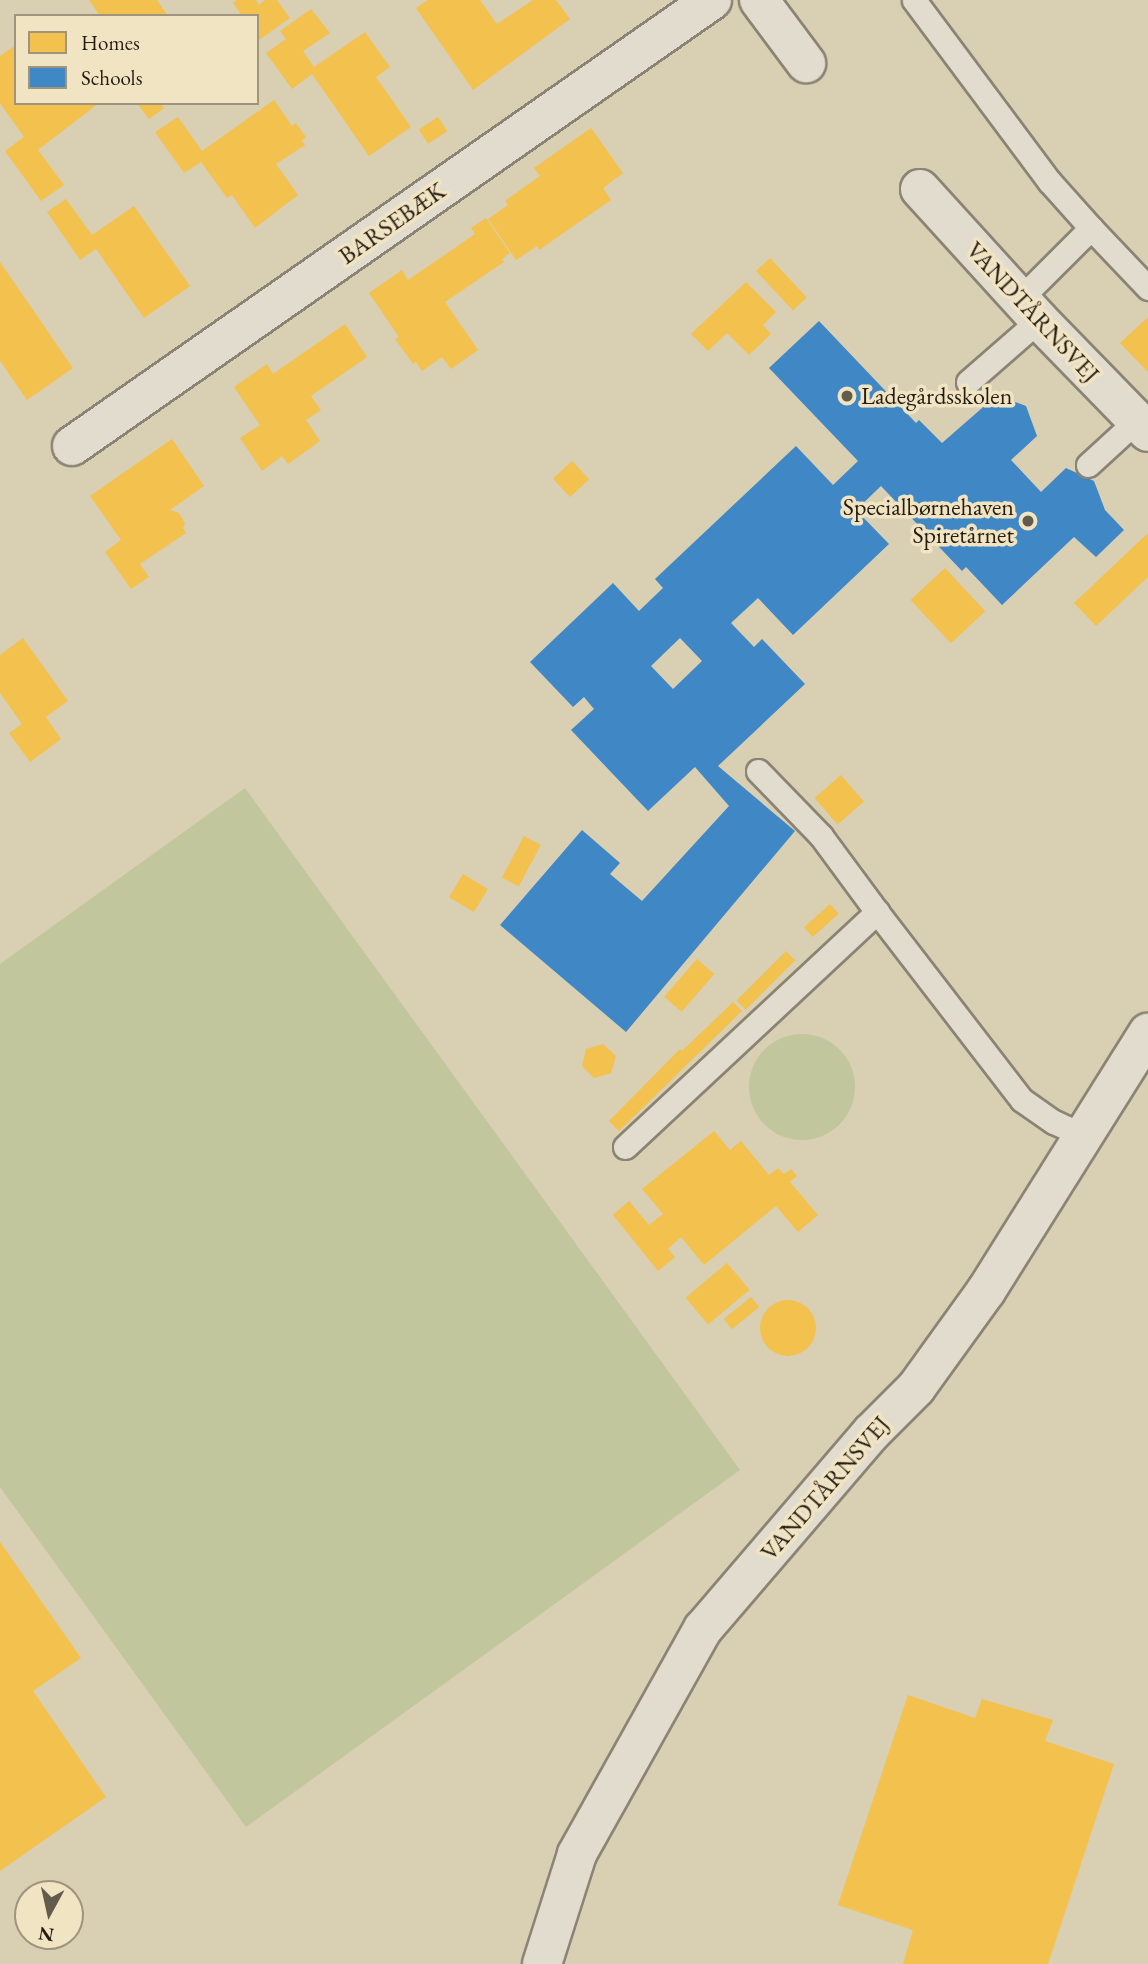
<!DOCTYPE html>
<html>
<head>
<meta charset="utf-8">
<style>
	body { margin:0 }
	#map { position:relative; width:1148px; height:1964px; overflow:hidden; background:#d9cfb3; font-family:"EB Garamond",serif }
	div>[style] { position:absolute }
	.green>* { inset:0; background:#c2c69c }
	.round { border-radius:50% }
	.homes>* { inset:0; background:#f2c14e; transform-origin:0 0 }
	.schools>* { inset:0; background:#3f88c5 }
	.roads { filter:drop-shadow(2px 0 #8b8474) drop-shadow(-2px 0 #8b8474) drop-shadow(0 2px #8b8474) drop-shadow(0 -2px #8b8474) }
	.lane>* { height:23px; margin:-11.5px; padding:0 11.5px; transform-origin:11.5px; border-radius:11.5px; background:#e1dccd }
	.street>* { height:38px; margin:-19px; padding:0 19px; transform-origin:19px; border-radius:19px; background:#e1dccd }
	.dots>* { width:19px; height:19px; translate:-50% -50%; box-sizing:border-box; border:4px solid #f1e4c3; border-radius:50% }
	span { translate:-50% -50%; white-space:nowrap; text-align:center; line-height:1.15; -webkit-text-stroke:7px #f1e4c3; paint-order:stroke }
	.street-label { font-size:24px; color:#241c13 }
	.poi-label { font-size:24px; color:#241c13 }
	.left { translate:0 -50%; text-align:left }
	.right { translate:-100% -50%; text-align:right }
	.legend { position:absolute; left:14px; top:14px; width:245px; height:91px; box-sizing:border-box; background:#f1e4c3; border:2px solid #9f947d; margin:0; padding:9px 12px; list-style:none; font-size:21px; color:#241c13 }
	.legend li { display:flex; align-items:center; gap:14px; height:35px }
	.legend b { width:35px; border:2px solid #9f947d }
	.north { position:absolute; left:14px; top:1880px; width:70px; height:70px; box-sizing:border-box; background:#f1e4c3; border:2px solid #9f947d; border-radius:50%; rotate:188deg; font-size:19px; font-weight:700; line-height:28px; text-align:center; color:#241c13 }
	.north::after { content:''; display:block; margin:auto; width:24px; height:32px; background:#635b4b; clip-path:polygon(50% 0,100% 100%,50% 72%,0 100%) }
</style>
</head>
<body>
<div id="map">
	<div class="green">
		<div style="clip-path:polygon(245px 788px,740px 1470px,246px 1827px,0 1487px,0 964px)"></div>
		<div class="round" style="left:749px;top:1034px;width:106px;height:106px"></div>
	</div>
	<div class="homes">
		<div style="clip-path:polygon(89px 0,157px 0,168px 16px,100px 16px)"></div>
		<div style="clip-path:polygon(237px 0,256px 0,259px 5px,265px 0,277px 0,290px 18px,259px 40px,257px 16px,242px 16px,233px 3px)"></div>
		<div style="clip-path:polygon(428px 0,480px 0,497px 24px,533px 0,556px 0,570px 19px,473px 90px,416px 8px)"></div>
		<div style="clip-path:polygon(311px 9px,330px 33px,303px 51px,314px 67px,365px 32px,390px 67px,376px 77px,411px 127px,369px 156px,312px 74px,292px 89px,266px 53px,286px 39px,280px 31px)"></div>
		<div style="clip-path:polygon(16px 45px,16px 103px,99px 103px,38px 150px,64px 185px,41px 201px,5px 151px,24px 137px,0 103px,0 56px)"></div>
		<div style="clip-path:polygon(274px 100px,292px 126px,296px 123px,306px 137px,302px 140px,305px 145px,276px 164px,298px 195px,255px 228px,232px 195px,227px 198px,201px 162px,184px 173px,155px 132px,178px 117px,202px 151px)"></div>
		<div style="clip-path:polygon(137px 103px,160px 103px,164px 108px,149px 119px)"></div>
		<div style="left:438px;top:117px;width:17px;height:23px;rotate:57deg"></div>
		<div style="clip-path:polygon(591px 128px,623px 173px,603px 188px,611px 200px,539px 250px,537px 246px,516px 260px,488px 219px,508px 205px,505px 201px,540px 176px,534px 168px)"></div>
		<div style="clip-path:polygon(66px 199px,92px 235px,134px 206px,190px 286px,144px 318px,96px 249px,80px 260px,47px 212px)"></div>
		<div style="clip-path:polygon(486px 218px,510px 253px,502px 259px,504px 262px,445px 302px,478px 350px,451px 369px,442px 357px,422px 371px,416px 362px,413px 364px,395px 339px,399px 337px,369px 293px,402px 270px,408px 280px,475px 234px,471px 228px)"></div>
		<div style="left:770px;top:258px;width:54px;height:19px;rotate:47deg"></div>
		<div style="clip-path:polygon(0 262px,73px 368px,27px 400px,0 361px)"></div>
		<div style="clip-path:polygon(746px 282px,776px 312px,763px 325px,771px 334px,749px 355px,727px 333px,708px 351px,691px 334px)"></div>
		<div style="clip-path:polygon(1148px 317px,1148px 372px,1120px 343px)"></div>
		<div style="clip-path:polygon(345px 324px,367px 357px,311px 396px,321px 410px,306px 420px,320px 441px,288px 464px,282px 456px,262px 471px,240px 438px,260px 425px,234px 387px,267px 364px,273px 374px)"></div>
		<div style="clip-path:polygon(172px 439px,204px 486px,170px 510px,179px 513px,185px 523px,183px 528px,186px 533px,140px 564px,149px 577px,131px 589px,105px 552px,121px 540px,90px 496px)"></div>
		<div style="left:572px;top:461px;width:25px;height:26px;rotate:47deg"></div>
		<div style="clip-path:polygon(1148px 533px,1148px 577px,1096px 626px,1074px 603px)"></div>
		<div style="left:945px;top:568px;width:59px;height:47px;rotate:47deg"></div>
		<div style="clip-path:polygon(23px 638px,68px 701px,46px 717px,61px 739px,30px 762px,9px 733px,22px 724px,0 693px,0 655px)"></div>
		<div style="left:841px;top:775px;width:35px;height:35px;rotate:49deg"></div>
		<div style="left:524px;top:836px;width:19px;height:47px;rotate:28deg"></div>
		<div style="left:463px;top:874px;width:29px;height:27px;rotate:31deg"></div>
		<div style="left:830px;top:904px;width:13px;height:35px;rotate:48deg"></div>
		<div style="left:786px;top:951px;width:13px;height:70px;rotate:45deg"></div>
		<div style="left:697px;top:959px;width:23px;height:50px;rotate:41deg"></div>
		<div style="clip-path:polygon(733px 1002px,742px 1011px,619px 1131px,609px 1121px,680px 1049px,682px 1051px)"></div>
		<div style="clip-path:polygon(603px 1044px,616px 1056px,611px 1073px,594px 1078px,582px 1066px,586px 1049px)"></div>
		<div style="clip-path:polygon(714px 1131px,730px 1150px,741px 1141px,769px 1175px,778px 1168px,784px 1174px,791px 1169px,797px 1176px,790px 1182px,818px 1215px,798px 1232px,776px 1206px,704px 1265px,681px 1237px,668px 1249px,675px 1257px,658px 1271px,613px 1215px,629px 1201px,649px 1225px,663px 1214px,642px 1189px)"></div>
		<div style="left:727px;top:1263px;width:35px;height:54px;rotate:50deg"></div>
		<div style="left:751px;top:1297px;width:13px;height:35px;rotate:51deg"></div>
		<div class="round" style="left:760px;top:1300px;width:56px;height:56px"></div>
		<div style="clip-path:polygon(0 1542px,81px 1658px,33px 1691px,106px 1797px,0 1871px)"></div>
		<div style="clip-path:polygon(908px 1695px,975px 1718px,982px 1699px,1053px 1720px,1045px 1741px,1114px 1764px,1048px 1964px,903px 1964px,913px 1930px,838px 1905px)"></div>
	</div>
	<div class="schools">
		<div style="clip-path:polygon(evenodd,819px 321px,916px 423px,919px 420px,942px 443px,997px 395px,1026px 406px,1037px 436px,1011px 460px,1041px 492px,1066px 468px,1094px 481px,1105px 510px,1124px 530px,1096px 557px,1074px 537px,1002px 605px,966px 567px,962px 571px,881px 486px,856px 510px,889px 544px,793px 635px,758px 598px,731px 623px,754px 647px,762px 639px,805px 684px,718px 766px,795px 831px,626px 1032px,500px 925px,582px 830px,620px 863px,610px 874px,642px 901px,729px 806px,695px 767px,648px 811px,571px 730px,594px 709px,584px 697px,573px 707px,530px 662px,613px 583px,639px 611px,663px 588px,655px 579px,796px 446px,833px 485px,858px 461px,769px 368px,819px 321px,680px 638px,702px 661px,673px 689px,651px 666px,680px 638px)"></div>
	</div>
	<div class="roads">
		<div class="lane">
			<div style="left:914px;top:0;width:226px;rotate:53.3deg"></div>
			<div style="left:1049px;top:181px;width:63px;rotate:48.2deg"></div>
			<div style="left:1091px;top:228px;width:100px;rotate:135deg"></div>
			<div style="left:1091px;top:228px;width:83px;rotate:46.5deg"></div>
			<div style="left:968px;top:382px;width:94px;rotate:-41.1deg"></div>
			<div style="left:1088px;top:465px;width:64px;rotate:-42.5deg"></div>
			<div style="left:758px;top:771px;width:91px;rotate:45.9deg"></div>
			<div style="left:821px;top:836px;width:94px;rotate:53.6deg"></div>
			<div style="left:625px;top:1147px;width:345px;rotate:-43deg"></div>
			<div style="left:877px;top:912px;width:237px;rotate:52.4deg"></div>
			<div style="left:1022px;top:1100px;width:39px;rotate:35deg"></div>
			<div style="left:1054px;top:1122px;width:33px;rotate:25deg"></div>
		</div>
		<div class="street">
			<div style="left:759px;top:0;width:79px;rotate:53.3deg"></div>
			<div style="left:920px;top:189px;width:177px;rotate:47.7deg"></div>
			<div style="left:1039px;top:320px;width:156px;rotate:45.8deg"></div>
			<div style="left:72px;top:446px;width:780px;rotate:-34.87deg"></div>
			<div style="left:542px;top:1964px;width:115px;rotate:-72.3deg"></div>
			<div style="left:577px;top:1854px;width:258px;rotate:-60.8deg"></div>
			<div style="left:703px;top:1629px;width:258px;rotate:-49.4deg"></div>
			<div style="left:871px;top:1433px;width:64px;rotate:-45deg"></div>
			<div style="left:916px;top:1388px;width:120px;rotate:-54.2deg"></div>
			<div style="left:986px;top:1291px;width:305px;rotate:-57.9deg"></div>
		</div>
	</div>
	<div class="dots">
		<div style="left:847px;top:396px;background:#635b4b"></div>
		<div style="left:1028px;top:521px;background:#635b4b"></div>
	</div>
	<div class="street-label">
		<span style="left:392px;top:223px;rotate:-35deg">BARSEBÆK</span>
		<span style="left:1033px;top:312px;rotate:47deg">VANDTÅRNSVEJ</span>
		<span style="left:825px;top:1488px;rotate:-49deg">VANDTÅRNSVEJ</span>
	</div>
	<div class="poi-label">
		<span class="left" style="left:861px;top:396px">Ladegårdsskolen</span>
		<span class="right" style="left:1014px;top:521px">Specialbørnehaven<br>Spiretårnet</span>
	</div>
	<ul class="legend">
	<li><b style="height:19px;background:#f2c14e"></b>Homes</li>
	<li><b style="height:19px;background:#3f88c5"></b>Schools</li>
	</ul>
	<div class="north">N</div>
</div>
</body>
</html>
